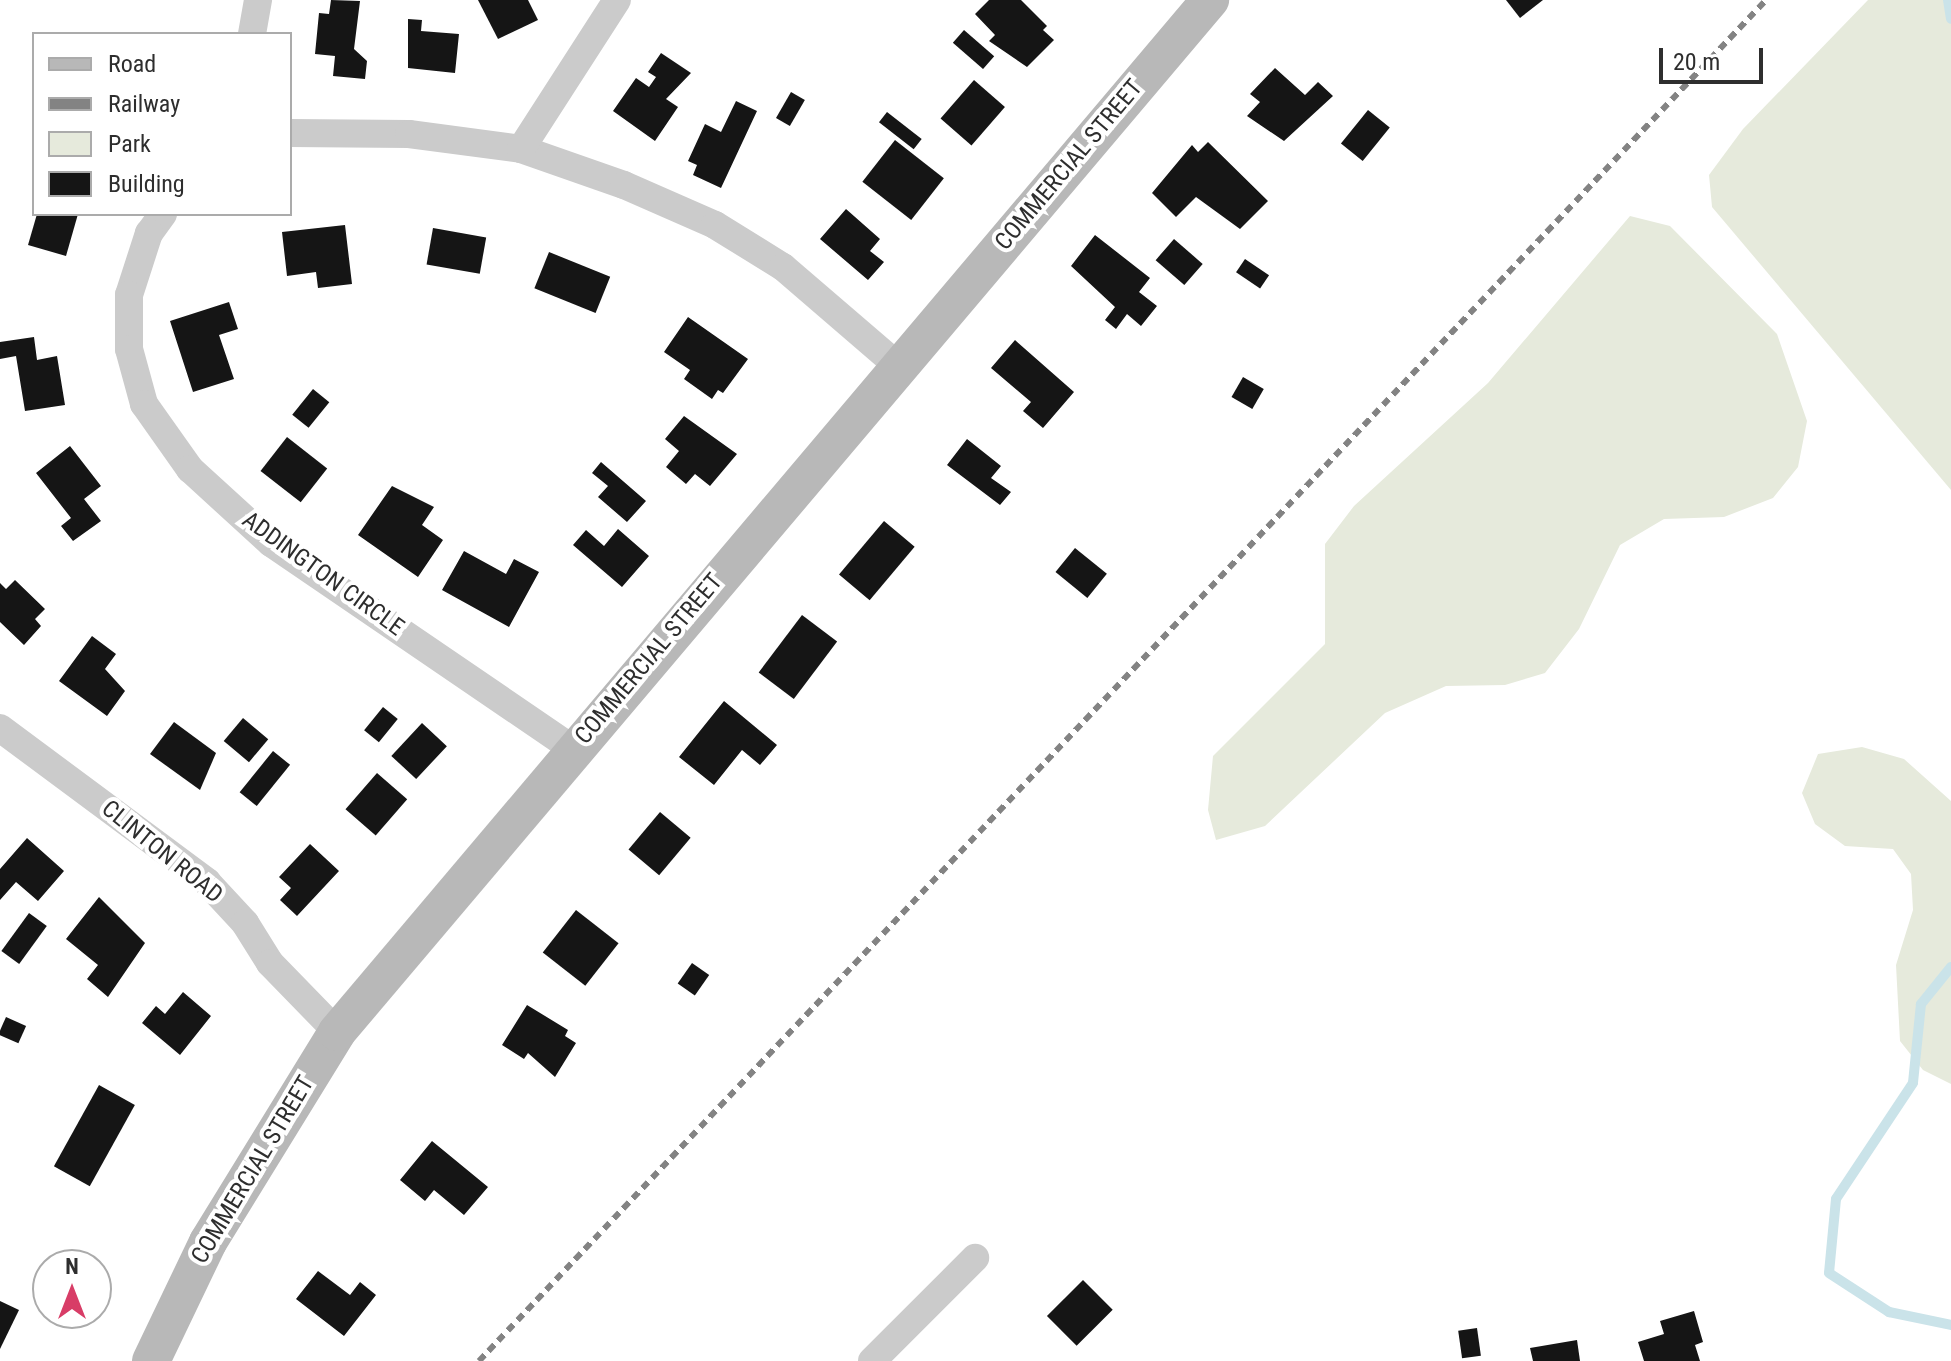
<!DOCTYPE html>
<html>
<head>
<meta charset="utf-8">
<style>
	body { margin:0 }
	#map { position:relative; width:1951px; height:1361px; overflow:hidden; background:#fff; font-family:"Roboto Condensed",sans-serif }
	div>[style] { position:absolute }
	.green>* { inset:0; background:#e6eadc }
	.stream>* { height:10px; margin:-5px; padding:0 5px; transform-origin:5px; border-radius:5px; background:#cae3e9 }
	.building>* { inset:0; background:#151515; transform-origin:0 0 }
	.minor>* { height:28px; margin:-14px; padding:0 14px; transform-origin:14px; border-radius:14px; background:#cbcbcb }
	.secondary>* { height:38px; margin:-19px; padding:0 19px; transform-origin:19px; border-radius:19px; background:#b8b8b8 }
	.rail>* { height:6px; margin-top:-3px; transform-origin:0; background:repeating-linear-gradient(90deg,#838383 0 8px,transparent 0 14px) }
	span { translate:-50% -50%; white-space:nowrap; text-align:center; line-height:1.15; -webkit-text-stroke:8px #fff; paint-order:stroke }
	.street-label { font-size:24px; color:#2e2e2e }
	.legend { position:absolute; left:32px; top:32px; width:260px; height:184px; box-sizing:border-box; background:#fff; border:2px solid #ababab; margin:0; padding:10px 14px; list-style:none; font-size:24px; color:#2e2e2e }
	.legend li { display:flex; align-items:center; gap:16px; height:40px }
	.legend b { width:40px; border:2px solid #ababab }
	.north { position:absolute; left:32px; top:1249px; width:80px; height:80px; box-sizing:border-box; background:#fff; border:2px solid #ababab; border-radius:50%; rotate:0deg; font-size:22px; font-weight:700; line-height:32px; text-align:center; color:#2e2e2e }
	.north::after { content:''; display:block; margin:auto; width:28px; height:36px; background:#d83d67; clip-path:polygon(50% 0,100% 100%,50% 72%,0 100%) }
	.scale { position:absolute; left:1659px; top:48px; width:104px; height:36px; box-sizing:border-box; border:4px solid #2e2e2e; border-top:0; padding-left:10px; font-size:24px; line-height:28px; white-space:nowrap; color:#2e2e2e; -webkit-text-stroke:6px #fff; paint-order:stroke }
</style>
</head>
<body>
<div id="map">
	<div class="green">
		<div style="clip-path:polygon(1868px 0,1951px 0,1951px 490px,1712px 207px,1709px 175px,1743px 129px)"></div>
		<div style="clip-path:polygon(1630px 216px,1670px 226px,1777px 334px,1807px 421px,1798px 467px,1773px 498px,1724px 517px,1664px 519px,1620px 545px,1579px 629px,1545px 673px,1505px 685px,1446px 686px,1385px 713px,1265px 826px,1216px 840px,1208px 810px,1213px 756px,1325px 644px,1325px 544px,1354px 506px,1488px 383px)"></div>
		<div style="clip-path:polygon(1862px 747px,1904px 759px,1951px 801px,1951px 1084px,1923px 1070px,1900px 1041px,1896px 965px,1913px 910px,1911px 874px,1893px 849px,1845px 846px,1815px 824px,1802px 793px,1818px 754px)"></div>
	</div>
	<div class="stream">
		<div style="left:1948px;top:0;width:19px;rotate:81deg"></div>
		<div style="left:1951px;top:967px;width:48px;rotate:129deg"></div>
		<div style="left:1921px;top:1004px;width:79px;rotate:95.8deg"></div>
		<div style="left:1913px;top:1083px;width:139px;rotate:123.6deg"></div>
		<div style="left:1836px;top:1199px;width:74px;rotate:95.4deg"></div>
		<div style="left:1829px;top:1273px;width:72px;rotate:33deg"></div>
		<div style="left:1889px;top:1312px;width:63px;rotate:11.8deg"></div>
	</div>
	<div class="building">
		<div style="clip-path:polygon(331px 0,360px 1px,354px 49px,367px 61px,365px 79px,333px 76px,335px 56px,315px 54px,319px 13px,329px 14px)"></div>
		<div style="clip-path:polygon(478px 0,528px 0,538px 20px,498px 39px)"></div>
		<div style="clip-path:polygon(989px 0,1021px 0,1047px 26px,1043px 30px,1054px 40px,1027px 67px,989px 41px,995px 35px,975px 14px)"></div>
		<div style="clip-path:polygon(1506px 0,1543px 0,1520px 18px)"></div>
		<div style="clip-path:polygon(408px 19px,422px 20px,421px 31px,459px 34px,455px 73px,408px 68px)"></div>
		<div style="left:964px;top:30px;width:40px;height:17px;rotate:41deg"></div>
		<div style="clip-path:polygon(661px 53px,691px 73px,666px 99px,678px 107px,655px 141px,613px 111px,636px 78px,649px 87px,656px 77px,648px 72px)"></div>
		<div style="clip-path:polygon(1275px 68px,1305px 95px,1318px 82px,1333px 96px,1284px 141px,1247px 116px,1260px 102px,1250px 94px)"></div>
		<div style="left:974px;top:80px;width:41px;height:51px;rotate:41deg"></div>
		<div style="left:791px;top:92px;width:16px;height:30px;rotate:30deg"></div>
		<div style="clip-path:polygon(736px 101px,757px 111px,721px 188px,693px 175px,697px 165px,688px 161px,705px 124px,721px 132px)"></div>
		<div style="left:1368px;top:110px;width:28px;height:43px;rotate:39deg"></div>
		<div style="left:887px;top:112px;width:44px;height:13px;rotate:38deg"></div>
		<div style="left:895px;top:140px;width:62px;height:53px;rotate:38deg"></div>
		<div style="clip-path:polygon(1208px 142px,1268px 201px,1240px 229px,1196px 197px,1176px 217px,1152px 193px,1192px 145px,1198px 152px)"></div>
		<div style="clip-path:polygon(846px 209px,880px 239px,870px 251px,884px 262px,868px 280px,820px 239px)"></div>
		<div style="clip-path:polygon(37px 214px,78px 214px,66px 256px,28px 245px)"></div>
		<div style="clip-path:polygon(345px 225px,352px 284px,318px 288px,316px 272px,287px 276px,282px 232px)"></div>
		<div style="left:433px;top:228px;width:54px;height:37px;rotate:10deg"></div>
		<div style="clip-path:polygon(1095px 235px,1150px 278px,1139px 292px,1157px 306px,1141px 326px,1127px 314px,1116px 329px,1105px 320px,1115px 307px,1071px 266px)"></div>
		<div style="left:1174px;top:239px;width:38px;height:28px;rotate:41deg"></div>
		<div style="left:549px;top:252px;width:66px;height:39px;rotate:22deg"></div>
		<div style="left:1245px;top:259px;width:29px;height:16px;rotate:34deg"></div>
		<div style="clip-path:polygon(229px 302px,238px 329px,219px 335px,234px 379px,193px 392px,170px 321px)"></div>
		<div style="clip-path:polygon(688px 317px,748px 359px,723px 393px,718px 390px,712px 399px,684px 379px,690px 370px,664px 352px)"></div>
		<div style="clip-path:polygon(34px 337px,37px 360px,57px 356px,65px 405px,25px 411px,16px 356px,0 359px,0 342px)"></div>
		<div style="clip-path:polygon(1015px 340px,1074px 392px,1043px 428px,1023px 411px,1031px 402px,991px 368px)"></div>
		<div style="left:1243px;top:377px;width:24px;height:23px;rotate:30deg"></div>
		<div style="left:313px;top:389px;width:21px;height:33px;rotate:39deg"></div>
		<div style="clip-path:polygon(684px 416px,737px 454px,710px 486px,695px 474px,686px 484px,666px 467px,679px 451px,665px 439px)"></div>
		<div style="left:287px;top:437px;width:51px;height:43px;rotate:38deg"></div>
		<div style="clip-path:polygon(967px 439px,1001px 466px,991px 478px,1011px 492px,1000px 505px,947px 465px)"></div>
		<div style="clip-path:polygon(70px 446px,101px 486px,84px 499px,101px 521px,73px 541px,61px 526px,71px 518px,36px 473px)"></div>
		<div style="clip-path:polygon(601px 462px,646px 501px,627px 522px,598px 497px,608px 486px,592px 473px)"></div>
		<div style="clip-path:polygon(392px 486px,434px 507px,422px 525px,443px 540px,418px 577px,358px 535px)"></div>
		<div style="left:884px;top:521px;width:40px;height:70px;rotate:40deg"></div>
		<div style="clip-path:polygon(618px 529px,649px 556px,622px 587px,573px 545px,586px 530px,604px 546px)"></div>
		<div style="left:1075px;top:548px;width:41px;height:31px;rotate:39deg"></div>
		<div style="clip-path:polygon(464px 551px,506px 574px,514px 559px,539px 572px,509px 627px,442px 590px)"></div>
		<div style="clip-path:polygon(15px 580px,45px 609px,35px 619px,41px 626px,24px 645px,0 622px,0 583px,6px 589px)"></div>
		<div style="left:802px;top:615px;width:44px;height:72px;rotate:37deg"></div>
		<div style="clip-path:polygon(92px 636px,116px 654px,105px 669px,125px 691px,107px 716px,59px 681px)"></div>
		<div style="clip-path:polygon(724px 701px,777px 745px,760px 765px,742px 750px,714px 785px,679px 757px)"></div>
		<div style="left:383px;top:707px;width:19px;height:30px;rotate:39deg"></div>
		<div style="left:243px;top:718px;width:33px;height:30px;rotate:40deg"></div>
		<div style="clip-path:polygon(174px 722px,216px 753px,200px 790px,150px 754px)"></div>
		<div style="left:422px;top:723px;width:34px;height:45px;rotate:43deg"></div>
		<div style="left:273px;top:751px;width:22px;height:53px;rotate:39deg"></div>
		<div style="left:377px;top:773px;width:40px;height:48px;rotate:41deg"></div>
		<div style="left:660px;top:812px;width:40px;height:49px;rotate:40deg"></div>
		<div style="clip-path:polygon(27px 838px,64px 871px,38px 901px,16px 882px,0 900px,0 869px)"></div>
		<div style="clip-path:polygon(310px 844px,339px 871px,297px 916px,280px 900px,291px 888px,279px 877px)"></div>
		<div style="clip-path:polygon(99px 897px,145px 943px,108px 997px,87px 979px,98px 965px,66px 939px)"></div>
		<div style="left:576px;top:910px;width:54px;height:54px;rotate:38deg"></div>
		<div style="left:29px;top:913px;width:22px;height:47px;rotate:36deg"></div>
		<div style="left:692px;top:963px;width:21px;height:25px;rotate:35deg"></div>
		<div style="clip-path:polygon(183px 992px,211px 1016px,180px 1055px,142px 1023px,156px 1006px,165px 1014px)"></div>
		<div style="clip-path:polygon(527px 1005px,568px 1030px,565px 1036px,576px 1043px,555px 1077px,528px 1053px,524px 1059px,502px 1045px)"></div>
		<div style="left:6px;top:1017px;width:22px;height:19px;rotate:24deg"></div>
		<div style="left:99px;top:1085px;width:41px;height:93px;rotate:29deg"></div>
		<div style="clip-path:polygon(432px 1141px,488px 1187px,464px 1215px,434px 1190px,425px 1201px,400px 1180px)"></div>
		<div style="clip-path:polygon(318px 1271px,350px 1295px,360px 1282px,376px 1295px,344px 1336px,296px 1299px)"></div>
		<div style="left:1083px;top:1280px;width:42px;height:51px;rotate:45deg"></div>
		<div style="clip-path:polygon(0 1301px,19px 1310px,0 1349px)"></div>
		<div style="clip-path:polygon(1694px 1311px,1703px 1342px,1695px 1345px,1700px 1361px,1644px 1361px,1638px 1342px,1664px 1334px,1660px 1321px)"></div>
		<div style="left:1477px;top:1328px;width:28px;height:19px;rotate:82deg"></div>
		<div style="clip-path:polygon(1577px 1340px,1580px 1361px,1533px 1361px,1530px 1348px)"></div>
	</div>
	<div class="minor">
		<div style="left:252px;top:34px;width:35px;rotate:-80deg"></div>
		<div style="left:290px;top:133px;width:119px;rotate:0.5deg"></div>
		<div style="left:409px;top:134px;width:113px;rotate:7.6deg"></div>
		<div style="left:521px;top:149px;width:109px;rotate:19.3deg"></div>
		<div style="left:624px;top:185px;width:99px;rotate:23.7deg"></div>
		<div style="left:715px;top:225px;width:80px;rotate:31.7deg"></div>
		<div style="left:783px;top:267px;width:152px;rotate:40.7deg"></div>
		<div style="left:521px;top:149px;width:177px;rotate:-57.2deg"></div>
		<div style="left:163px;top:214px;width:24px;rotate:126deg"></div>
		<div style="left:149px;top:233px;width:65px;rotate:107.9deg"></div>
		<div style="left:129px;top:295px;width:54px;rotate:90deg"></div>
		<div style="left:129px;top:349px;width:57px;rotate:74.7deg"></div>
		<div style="left:144px;top:404px;width:80px;rotate:54.7deg"></div>
		<div style="left:190px;top:469px;width:110px;rotate:42.4deg"></div>
		<div style="left:271px;top:543px;width:366px;rotate:34.3deg"></div>
		<div style="left:0;top:728px;width:258px;rotate:36.6deg"></div>
		<div style="left:207px;top:882px;width:56px;rotate:47.2deg"></div>
		<div style="left:245px;top:923px;width:47px;rotate:58deg"></div>
		<div style="left:270px;top:963px;width:96px;rotate:45.8deg"></div>
		<div style="left:872px;top:1361px;width:146px;rotate:-45deg"></div>
	</div>
	<div class="secondary">
		<div style="left:151px;top:1361px;width:132px;rotate:-64.4deg"></div>
		<div style="left:208px;top:1242px;width:246px;rotate:-58.4deg"></div>
		<div style="left:337px;top:1032px;width:1352px;rotate:-49.77deg"></div>
	</div>
	<div class="rail">
		<div style="left:479px;top:1361px;width:1873px;rotate:-46.6deg"></div>
	</div>
	<div class="street-label">
		<span style="left:1069px;top:165px;rotate:-50deg">COMMERCIAL STREET</span>
		<span style="left:323px;top:574px;rotate:36deg">ADDINGTON CIRCLE</span>
		<span style="left:649px;top:659px;rotate:-50deg">COMMERCIAL STREET</span>
		<span style="left:162px;top:852px;rotate:39deg">CLINTON ROAD</span>
		<span style="left:253px;top:1170px;rotate:-59deg">COMMERCIAL STREET</span>
	</div>
	<ul class="legend">
	<li><b style="height:10px;background:#b8b8b8"></b>Road</li>
	<li><b style="height:10px;background:#838383"></b>Railway</li>
	<li><b style="height:22px;background:#e6eadc"></b>Park</li>
	<li><b style="height:22px;background:#151515"></b>Building</li>
	</ul>
	<div class="north">N</div>
	<div class="scale">20 m</div>
</div>
</body>
</html>
